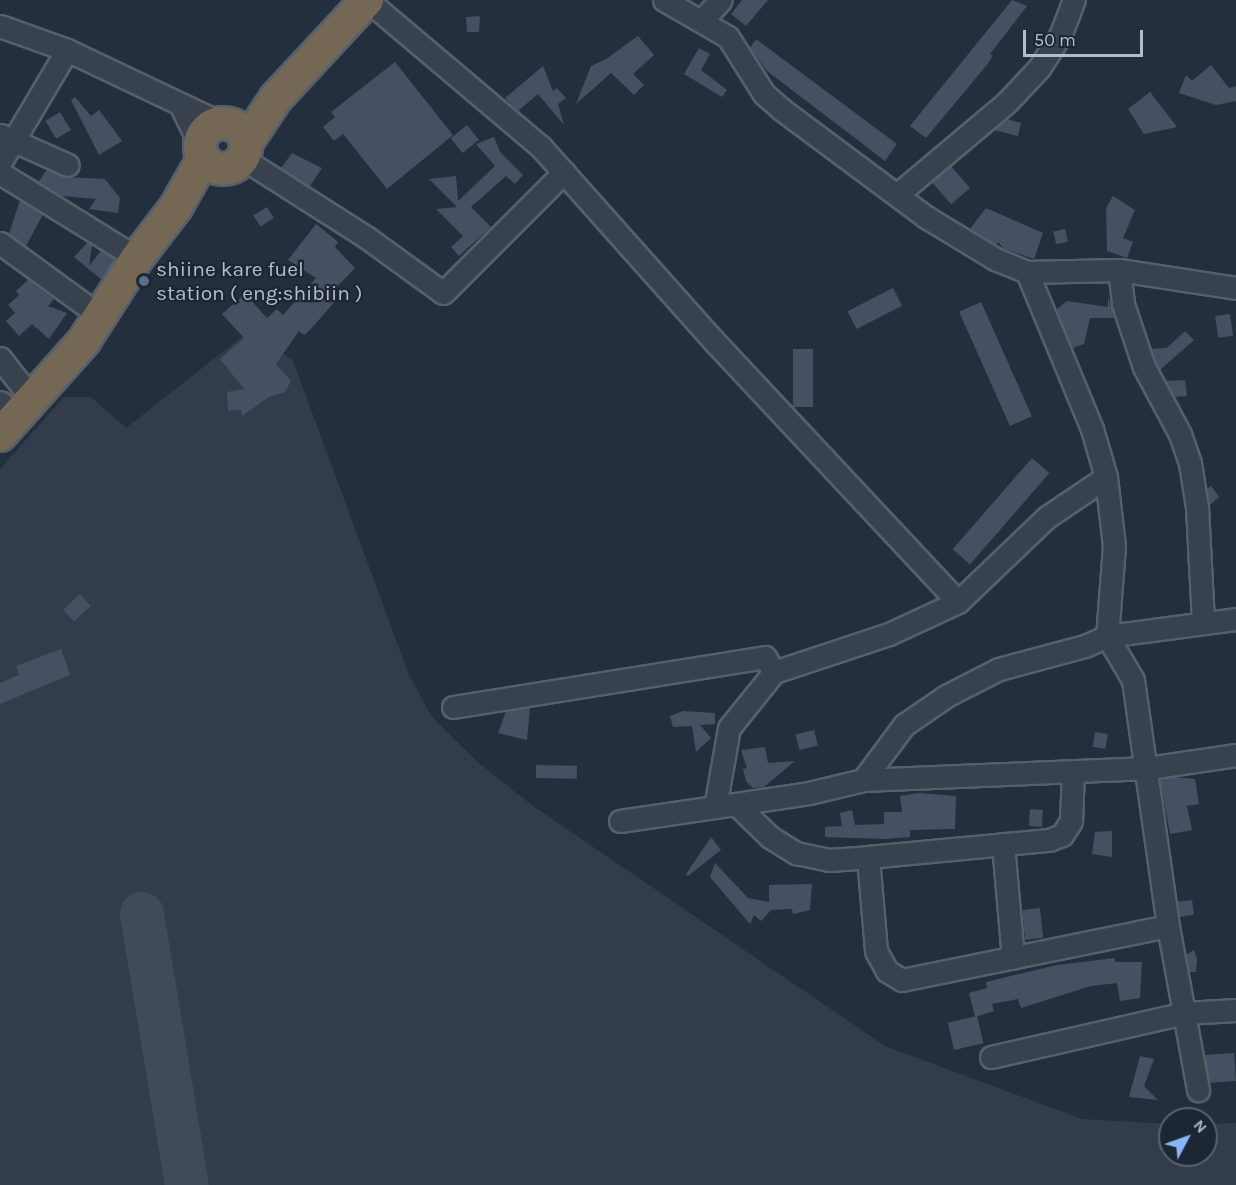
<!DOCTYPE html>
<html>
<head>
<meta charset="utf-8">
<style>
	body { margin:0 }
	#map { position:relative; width:1236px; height:1185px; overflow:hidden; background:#242f3e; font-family:Karla,sans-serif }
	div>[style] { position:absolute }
	.airport>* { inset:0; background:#323c4b }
	.taxiway>* { height:44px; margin:-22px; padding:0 22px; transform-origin:22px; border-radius:22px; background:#3f4a5a }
	.building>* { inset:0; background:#455162; transform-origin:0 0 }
	.roads { filter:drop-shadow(2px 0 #565f6c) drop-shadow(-2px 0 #565f6c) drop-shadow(0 2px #565f6c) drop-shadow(0 -2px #565f6c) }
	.minor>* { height:21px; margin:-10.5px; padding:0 10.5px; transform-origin:10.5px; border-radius:10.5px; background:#38414e }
	.highway>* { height:32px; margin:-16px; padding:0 16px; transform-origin:16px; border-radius:16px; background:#746855 }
	.highway>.ring { margin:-16px; padding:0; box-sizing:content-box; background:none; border:32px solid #746855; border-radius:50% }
	.dots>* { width:16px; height:16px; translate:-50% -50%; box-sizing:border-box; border:3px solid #1d2633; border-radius:50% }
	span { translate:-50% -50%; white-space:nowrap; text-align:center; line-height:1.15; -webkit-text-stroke:4.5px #1d2633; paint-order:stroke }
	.poi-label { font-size:21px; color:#b4bcc9 }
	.left { translate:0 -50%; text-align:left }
	.north { position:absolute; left:1158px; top:1107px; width:60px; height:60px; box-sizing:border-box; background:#1d2633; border:2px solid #59626f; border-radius:50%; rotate:49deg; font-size:16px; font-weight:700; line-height:24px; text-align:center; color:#b4bcc9 }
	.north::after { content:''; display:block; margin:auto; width:21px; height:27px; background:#8ab4f8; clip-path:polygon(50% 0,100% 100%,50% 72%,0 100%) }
	.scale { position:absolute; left:1023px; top:30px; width:120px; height:27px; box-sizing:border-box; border:3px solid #b4bcc9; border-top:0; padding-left:8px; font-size:18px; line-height:21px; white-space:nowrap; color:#b4bcc9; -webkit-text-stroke:4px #1d2633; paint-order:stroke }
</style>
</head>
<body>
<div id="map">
	<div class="airport">
		<div style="clip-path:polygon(243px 336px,259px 337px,293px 361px,409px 675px,432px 717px,481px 765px,533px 806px,885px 1046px,1082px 1119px,1170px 1124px,1170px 1155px,1206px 1155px,1206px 1124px,1236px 1123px,1236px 1185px,0 1185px,0 469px,64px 397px,91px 397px,126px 428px)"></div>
	</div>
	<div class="taxiway">
		<div style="left:142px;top:914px;width:275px;rotate:80.6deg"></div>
	</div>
	<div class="building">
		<div style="clip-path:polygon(742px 0,768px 0,746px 26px,731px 14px)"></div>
		<div style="clip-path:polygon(1012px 0,1027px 6px,990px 54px,993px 56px,986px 66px,926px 138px,910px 126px)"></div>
		<div style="clip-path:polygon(480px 16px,479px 32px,467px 32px,466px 17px)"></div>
		<div style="clip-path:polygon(638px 36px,654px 55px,633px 74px,644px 85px,634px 95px,611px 73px,576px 104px,591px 66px,606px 59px)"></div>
		<div style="clip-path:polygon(756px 39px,897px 144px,885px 161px,767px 71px,750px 48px)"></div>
		<div style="clip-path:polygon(699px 48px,710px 54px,701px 70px,727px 90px,722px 97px,684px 74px)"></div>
		<div style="clip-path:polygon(395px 62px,453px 135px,387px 189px,343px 134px,334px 141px,323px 127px,335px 117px,331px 112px)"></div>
		<div style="clip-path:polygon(1211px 65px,1229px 88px,1236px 86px,1236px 101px,1216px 105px,1179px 93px,1186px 75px,1192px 81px)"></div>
		<div style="clip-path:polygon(543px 66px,553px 91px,557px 88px,566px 98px,558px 104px,564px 125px,538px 94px,518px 111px,505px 98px)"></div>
		<div style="clip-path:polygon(1150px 92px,1177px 127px,1144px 134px,1128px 109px)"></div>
		<div style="clip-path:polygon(75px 97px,91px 116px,99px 110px,122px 141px,99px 155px,71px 100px)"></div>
		<div style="left:60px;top:112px;width:21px;height:17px;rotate:59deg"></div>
		<div style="clip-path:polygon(1007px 119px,1021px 123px,1018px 136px,994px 130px)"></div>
		<div style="left:467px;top:125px;width:19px;height:21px;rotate:51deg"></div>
		<div style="clip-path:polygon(494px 137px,500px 152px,523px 175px,515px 184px,506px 176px,471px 207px,491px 227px,459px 256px,451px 247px,463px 236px,436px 209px,457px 207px,429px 179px,456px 176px,458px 201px,495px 166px,476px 144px)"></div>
		<div style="clip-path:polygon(292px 153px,322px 168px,310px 186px,281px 168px)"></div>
		<div style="left:951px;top:166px;width:29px;height:25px;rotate:49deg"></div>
		<div style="clip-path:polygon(18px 169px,39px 181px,47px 170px,63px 177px,105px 179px,120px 198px,118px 213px,89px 209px,96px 199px,62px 196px)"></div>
		<div style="clip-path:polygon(1113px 196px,1135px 210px,1123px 238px,1133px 242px,1127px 258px,1107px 251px,1106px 208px)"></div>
		<div style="clip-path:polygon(20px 200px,43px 214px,26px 246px,9px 234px)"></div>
		<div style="left:267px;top:207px;width:13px;height:16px;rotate:58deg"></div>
		<div style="clip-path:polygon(986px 208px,1043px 233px,1034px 259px,1004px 249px,998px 242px,996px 245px,970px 229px)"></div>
		<div style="clip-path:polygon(316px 224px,338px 242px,335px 247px,355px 268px,331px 293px,337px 299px,310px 330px,304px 335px,299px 331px,276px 364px,291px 381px,285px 392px,269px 397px,242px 416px,241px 410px,228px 411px,227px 392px,244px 389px,220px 359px,244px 338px,222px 314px,245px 294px,267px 318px,277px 309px,283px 315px,316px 278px,288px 260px)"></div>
		<div style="left:1065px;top:229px;width:13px;height:12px;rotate:77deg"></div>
		<div style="clip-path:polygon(88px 242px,92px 245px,89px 266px,101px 251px,115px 259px,102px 280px,74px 257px)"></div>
		<div style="clip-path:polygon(28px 280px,54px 299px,48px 306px,67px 313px,49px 339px,32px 324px,19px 336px,6px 321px,15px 313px,8px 305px,19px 295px,16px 291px)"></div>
		<div style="left:893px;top:288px;width:20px;height:51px;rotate:63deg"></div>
		<div style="clip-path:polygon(1108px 296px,1114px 318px,1090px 318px,1084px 344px,1072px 348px,1056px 310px,1067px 301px,1108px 307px)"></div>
		<div style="left:981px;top:302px;width:125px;height:24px;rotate:66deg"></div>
		<div style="left:1230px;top:314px;width:22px;height:15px;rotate:82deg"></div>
		<div style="clip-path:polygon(1185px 331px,1194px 340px,1160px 370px,1151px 349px,1167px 348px)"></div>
		<div style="left:793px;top:349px;width:20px;height:58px"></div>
		<div style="clip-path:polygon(1185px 380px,1187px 396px,1175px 397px,1166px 381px)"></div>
		<div style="left:1032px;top:458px;width:23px;height:121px;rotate:41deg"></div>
		<div style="clip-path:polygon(1211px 486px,1219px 497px,1210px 505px,1207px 489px)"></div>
		<div style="left:80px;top:594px;width:16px;height:23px;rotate:47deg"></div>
		<div style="clip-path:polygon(61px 649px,70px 675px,0 704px,0 683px,19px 675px,16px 666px)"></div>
		<div style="clip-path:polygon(530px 708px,527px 740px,498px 733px,506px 711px)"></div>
		<div style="clip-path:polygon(683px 711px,715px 713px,715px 724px,700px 725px,711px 738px,696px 752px,692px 726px,673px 727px,670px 716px)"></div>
		<div style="left:814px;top:730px;width:16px;height:19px;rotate:76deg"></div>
		<div style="left:1095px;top:732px;width:13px;height:15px;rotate:9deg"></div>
		<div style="clip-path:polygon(765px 747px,768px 763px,795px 761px,764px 787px,753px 788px,746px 781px,743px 769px,747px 768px,741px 750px)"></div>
		<div style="left:536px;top:765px;width:41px;height:13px;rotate:1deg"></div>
		<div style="clip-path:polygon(1174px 777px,1195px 779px,1199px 804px,1187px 806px,1192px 830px,1170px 834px,1160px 779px)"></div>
		<div style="clip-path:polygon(919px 793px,956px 796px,955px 829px,910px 830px,910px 837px,885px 839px,825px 837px,825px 827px,842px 826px,840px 813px,852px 810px,855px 825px,884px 824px,884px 812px,902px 812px,900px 796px)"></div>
		<div style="left:1030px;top:809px;width:13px;height:17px;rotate:4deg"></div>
		<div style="clip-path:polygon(1112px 831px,1112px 857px,1092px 854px,1095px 832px)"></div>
		<div style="clip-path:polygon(711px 837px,721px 850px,688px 876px,686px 874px)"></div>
		<div style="clip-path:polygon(715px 863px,748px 898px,769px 902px,769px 885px,812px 884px,810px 910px,793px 914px,792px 909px,771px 910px,761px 921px,754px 915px,750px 924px,710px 877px)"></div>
		<div style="left:1192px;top:900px;width:15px;height:15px;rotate:82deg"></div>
		<div style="left:1040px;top:908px;width:30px;height:18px;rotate:84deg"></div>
		<div style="clip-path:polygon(1194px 950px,1197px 959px,1196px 972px,1189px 972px,1186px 955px)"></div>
		<div style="clip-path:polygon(1115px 958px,1115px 962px,1142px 962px,1140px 998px,1120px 1001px,1117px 983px,1091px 986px,1021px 1008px,1018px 999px,992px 1004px,994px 1011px,975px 1017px,969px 993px,987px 988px,986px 982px,1057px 965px)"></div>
		<div style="left:977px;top:1016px;width:28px;height:30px;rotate:77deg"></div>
		<div style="left:1234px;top:1053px;width:28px;height:29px;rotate:86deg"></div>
		<div style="clip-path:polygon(1140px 1056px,1154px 1059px,1144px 1086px,1158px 1100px,1129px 1097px)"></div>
	</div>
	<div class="roads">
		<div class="minor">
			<div style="left:367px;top:0;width:228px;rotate:40.2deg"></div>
			<div style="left:541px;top:147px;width:257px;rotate:48.3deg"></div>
			<div style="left:712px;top:339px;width:360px;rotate:46.9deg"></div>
			<div style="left:664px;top:0;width:74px;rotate:30deg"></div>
			<div style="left:728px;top:37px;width:67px;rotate:57.7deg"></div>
			<div style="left:764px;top:94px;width:23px;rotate:41deg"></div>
			<div style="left:781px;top:109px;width:181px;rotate:36.7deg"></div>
			<div style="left:926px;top:217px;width:81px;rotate:31.3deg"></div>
			<div style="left:995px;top:259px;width:35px;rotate:22deg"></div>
			<div style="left:1027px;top:272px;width:92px;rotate:-1.2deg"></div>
			<div style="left:1119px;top:270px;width:118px;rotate:8.7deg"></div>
			<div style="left:703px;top:19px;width:26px;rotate:-47deg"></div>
			<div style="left:0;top:26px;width:71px;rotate:19.7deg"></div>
			<div style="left:67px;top:50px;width:170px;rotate:25.4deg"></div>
			<div style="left:181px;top:106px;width:43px;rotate:64deg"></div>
			<div style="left:1px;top:135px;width:73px;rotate:24.1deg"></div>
			<div style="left:242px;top:158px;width:147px;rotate:32.5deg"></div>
			<div style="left:366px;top:237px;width:95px;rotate:36deg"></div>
			<div style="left:443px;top:293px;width:171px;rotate:-45deg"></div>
			<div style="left:0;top:163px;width:131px;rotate:-59.3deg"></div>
			<div style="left:0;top:173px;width:161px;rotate:31.8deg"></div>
			<div style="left:899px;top:193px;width:141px;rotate:-40.1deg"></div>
			<div style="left:1007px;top:102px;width:47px;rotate:-46.7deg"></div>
			<div style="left:1039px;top:68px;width:38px;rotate:-57deg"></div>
			<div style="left:1060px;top:36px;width:39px;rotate:-69deg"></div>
			<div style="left:0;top:243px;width:124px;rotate:36.1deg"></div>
			<div style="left:1119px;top:270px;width:34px;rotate:83deg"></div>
			<div style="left:1123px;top:304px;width:66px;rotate:71.6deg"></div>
			<div style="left:1144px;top:367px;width:76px;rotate:61.8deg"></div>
			<div style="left:1180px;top:434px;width:31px;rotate:71deg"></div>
			<div style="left:1190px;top:463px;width:45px;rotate:81deg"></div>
			<div style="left:1197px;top:507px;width:116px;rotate:87deg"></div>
			<div style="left:1027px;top:272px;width:170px;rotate:67.5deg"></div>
			<div style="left:1092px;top:429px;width:50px;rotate:73.7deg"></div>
			<div style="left:1106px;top:477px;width:69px;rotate:83.4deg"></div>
			<div style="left:1114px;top:546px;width:90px;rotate:94.4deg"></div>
			<div style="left:1107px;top:636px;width:51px;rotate:59.4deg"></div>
			<div style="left:1133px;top:680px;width:248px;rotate:81.9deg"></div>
			<div style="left:1168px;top:926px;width:167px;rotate:79.6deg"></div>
			<div style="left:0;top:358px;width:52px;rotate:52deg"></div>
			<div style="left:0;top:402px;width:21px;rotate:41deg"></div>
			<div style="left:774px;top:672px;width:121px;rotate:-18.3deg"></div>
			<div style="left:889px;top:634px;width:76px;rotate:-24.9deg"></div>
			<div style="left:958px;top:602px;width:123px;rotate:-43.7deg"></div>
			<div style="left:1047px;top:517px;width:71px;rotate:-34.1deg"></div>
			<div style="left:453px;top:707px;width:316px;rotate:-9.1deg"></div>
			<div style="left:765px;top:657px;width:17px;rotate:59deg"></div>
			<div style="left:774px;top:672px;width:72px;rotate:128.8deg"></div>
			<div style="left:729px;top:728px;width:80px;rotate:100deg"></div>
			<div style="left:863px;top:780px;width:285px;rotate:-2.4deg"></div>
			<div style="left:1148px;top:768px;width:89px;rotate:-8.4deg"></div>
			<div style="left:736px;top:804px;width:47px;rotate:44.1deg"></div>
			<div style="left:770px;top:837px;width:31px;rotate:32deg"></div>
			<div style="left:796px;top:853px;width:34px;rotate:12deg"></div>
			<div style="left:829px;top:860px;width:39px;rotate:-4deg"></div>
			<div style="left:868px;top:857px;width:182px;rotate:-5.4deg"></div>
			<div style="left:1049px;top:840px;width:14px;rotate:-21deg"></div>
			<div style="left:1062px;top:835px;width:17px;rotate:-57deg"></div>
			<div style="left:1071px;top:821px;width:49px;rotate:-87.7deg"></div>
			<div style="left:620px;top:821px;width:191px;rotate:-8.4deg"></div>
			<div style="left:809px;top:793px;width:56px;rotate:-13.5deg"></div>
			<div style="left:863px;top:780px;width:69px;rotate:-53.3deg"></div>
			<div style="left:904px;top:725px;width:51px;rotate:-34.6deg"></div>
			<div style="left:946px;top:696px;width:59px;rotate:-27deg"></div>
			<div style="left:999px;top:669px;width:89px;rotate:-15deg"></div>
			<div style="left:1085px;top:646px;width:24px;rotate:-24deg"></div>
			<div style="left:1107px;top:636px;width:130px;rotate:-7.5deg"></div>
			<div style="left:1003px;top:844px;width:114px;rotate:85deg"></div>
			<div style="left:868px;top:857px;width:94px;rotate:85.1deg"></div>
			<div style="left:876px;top:951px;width:23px;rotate:61deg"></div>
			<div style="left:887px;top:971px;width:17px;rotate:31deg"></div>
			<div style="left:902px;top:980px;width:271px;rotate:-11.5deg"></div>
			<div style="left:991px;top:1057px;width:198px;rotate:-12.8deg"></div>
			<div style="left:1184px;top:1013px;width:52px;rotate:-3.3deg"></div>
		</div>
		<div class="highway">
			<div class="ring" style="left:200px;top:123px;width:14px;height:14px"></div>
			<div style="left:246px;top:143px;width:54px;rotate:-56.3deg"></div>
			<div style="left:276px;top:98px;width:134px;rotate:-47.1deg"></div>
			<div style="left:0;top:435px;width:126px;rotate:-48.2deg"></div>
			<div style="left:84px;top:341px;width:98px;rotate:-57.4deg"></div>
			<div style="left:137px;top:258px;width:64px;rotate:-52.6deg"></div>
			<div style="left:176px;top:207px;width:56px;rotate:-60.3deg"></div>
		</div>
	</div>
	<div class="dots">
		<div style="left:144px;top:281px;background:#5c6f8a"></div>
	</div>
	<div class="poi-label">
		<span class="left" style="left:156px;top:281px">shiine kare fuel<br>station ( eng:shibiin )</span>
	</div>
	<div class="north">N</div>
	<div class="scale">50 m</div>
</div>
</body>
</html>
